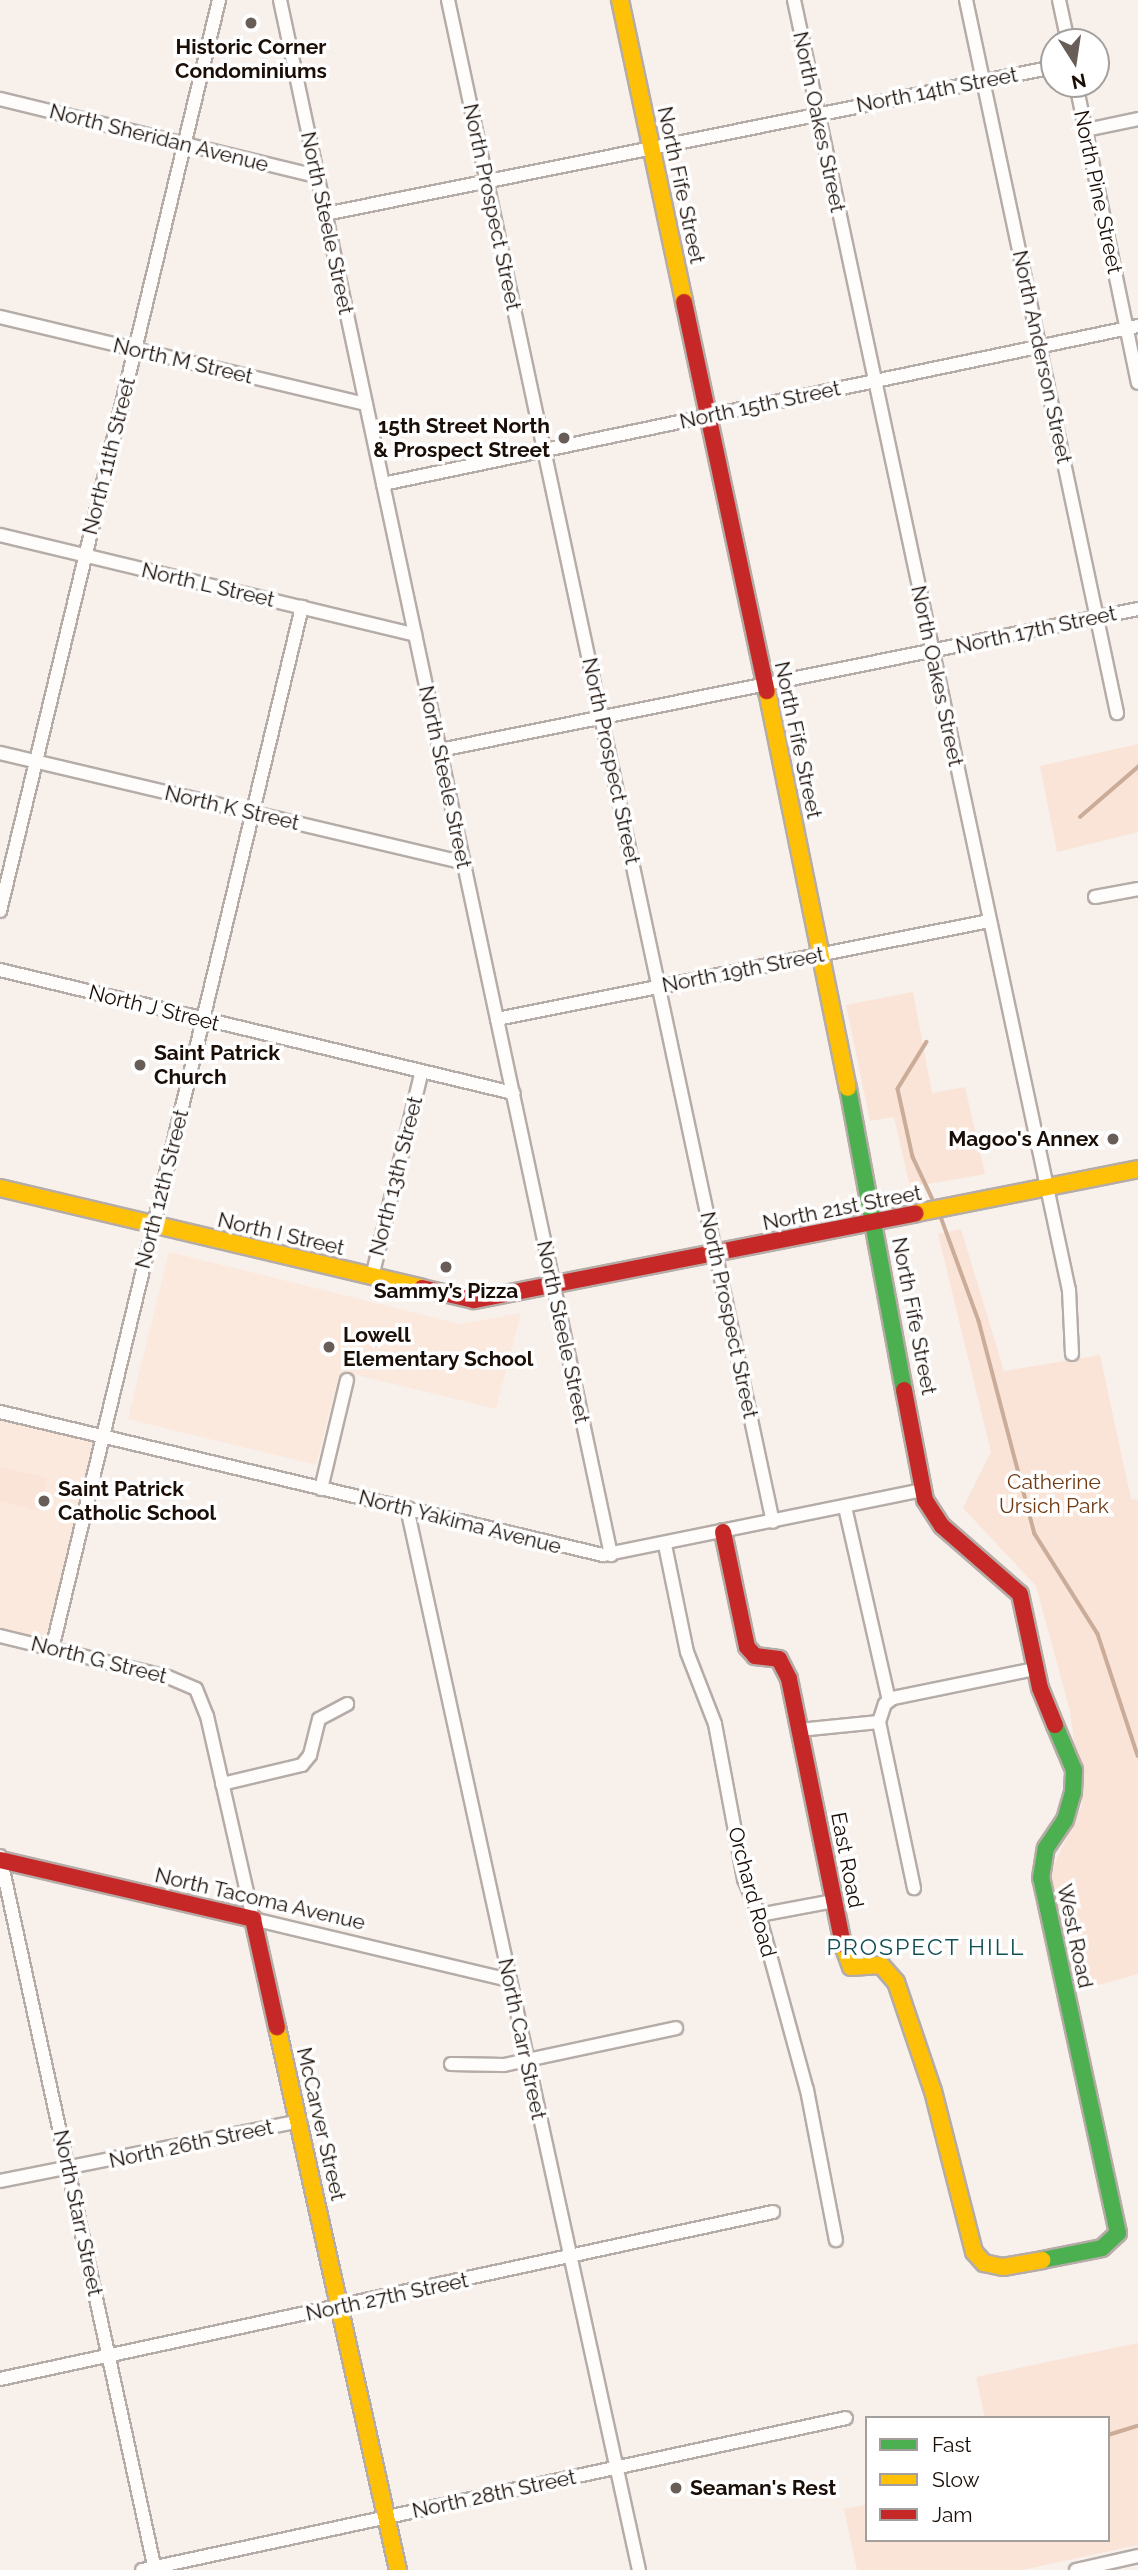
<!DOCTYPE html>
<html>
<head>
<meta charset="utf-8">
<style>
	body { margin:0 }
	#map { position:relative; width:1138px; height:2570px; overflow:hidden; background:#f8f0eb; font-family:Raleway,sans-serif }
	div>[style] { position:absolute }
	.built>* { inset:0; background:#fbe9de }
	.green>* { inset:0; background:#fae4d7 }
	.stream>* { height:3.5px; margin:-1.75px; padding:0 1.75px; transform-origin:1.75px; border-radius:1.75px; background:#caac98 }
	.roads { filter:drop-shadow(2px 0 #b6aca7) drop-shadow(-2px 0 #b6aca7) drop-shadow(0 2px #b6aca7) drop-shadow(0 -2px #b6aca7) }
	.street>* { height:12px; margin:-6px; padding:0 6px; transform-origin:6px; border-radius:6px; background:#fefdfc }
	.fast>* { height:16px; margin:-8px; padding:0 8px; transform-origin:8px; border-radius:8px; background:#4caf50 }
	.slow>* { height:16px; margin:-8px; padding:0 8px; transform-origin:8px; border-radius:8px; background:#ffc107 }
	.jam>* { height:16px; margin:-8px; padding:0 8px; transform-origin:8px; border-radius:8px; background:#c62828 }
	.dots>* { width:19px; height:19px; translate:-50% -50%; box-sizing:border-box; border:4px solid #fff; border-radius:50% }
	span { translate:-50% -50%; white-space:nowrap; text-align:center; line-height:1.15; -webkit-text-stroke:7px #fff; paint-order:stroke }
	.poi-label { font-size:21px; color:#1a0e07; font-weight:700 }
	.right { translate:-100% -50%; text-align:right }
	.left { translate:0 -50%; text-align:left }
	.street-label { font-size:21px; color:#1a0e07 }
	.park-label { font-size:21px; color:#6f3a12 }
	.neighbourhood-label { font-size:23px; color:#114f54; letter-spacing:2px }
	.legend { position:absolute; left:865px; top:2416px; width:245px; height:126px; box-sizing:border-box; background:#fff; border:2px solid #a39f9c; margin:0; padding:9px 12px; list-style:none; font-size:21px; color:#1a0e07 }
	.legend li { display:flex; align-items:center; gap:14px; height:35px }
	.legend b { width:35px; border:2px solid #a39f9c }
	.north { position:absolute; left:1040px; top:28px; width:70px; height:70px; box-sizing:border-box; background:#fff; border:2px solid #a39f9c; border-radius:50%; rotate:168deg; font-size:19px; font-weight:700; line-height:28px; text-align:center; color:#1a0e07 }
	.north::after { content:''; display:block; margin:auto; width:24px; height:32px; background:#685d57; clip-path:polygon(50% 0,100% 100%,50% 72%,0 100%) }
</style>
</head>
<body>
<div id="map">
	<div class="built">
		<div style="clip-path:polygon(169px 1252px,460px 1324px,521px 1313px,496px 1409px,340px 1371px,316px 1465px,128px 1419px)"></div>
		<div style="clip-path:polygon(0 1412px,103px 1437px,52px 1649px,0 1636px)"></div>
	</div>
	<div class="green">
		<div style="clip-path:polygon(1138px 744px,1138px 832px,1057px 852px,1040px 766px)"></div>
		<div style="clip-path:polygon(913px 992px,932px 1093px,965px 1087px,985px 1174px,910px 1187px,894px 1117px,870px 1121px,846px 1005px)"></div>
		<div style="clip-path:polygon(961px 1229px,1004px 1371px,1100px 1355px,1131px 1499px,1138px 1500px,1138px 1974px,1066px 1994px,1043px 1888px,1082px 1805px,1070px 1711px,1036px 1586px,963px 1508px,991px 1452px,938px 1234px)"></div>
		<div style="clip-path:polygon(0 1467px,48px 1478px,39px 1511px,0 1501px)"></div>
		<div style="clip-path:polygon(1138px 2343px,1138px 2545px,1022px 2570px,857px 2570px,844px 2509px,867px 2505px,867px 2540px,1108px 2540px,1108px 2418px,985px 2418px,976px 2377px)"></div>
	</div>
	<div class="stream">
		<div style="left:1080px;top:817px;width:77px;rotate:-40.8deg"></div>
		<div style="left:927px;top:1042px;width:55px;rotate:121.7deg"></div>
		<div style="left:898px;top:1089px;width:70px;rotate:77.6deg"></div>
		<div style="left:913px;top:1157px;width:52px;rotate:64.9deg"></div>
		<div style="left:940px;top:1214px;width:114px;rotate:70deg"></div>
		<div style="left:979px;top:1321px;width:220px;rotate:75.3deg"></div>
		<div style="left:1035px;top:1534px;width:118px;rotate:57.8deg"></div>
		<div style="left:1098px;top:1634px;width:128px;rotate:71.8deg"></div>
		<div style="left:1108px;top:2435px;width:31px;rotate:-17deg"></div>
	</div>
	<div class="roads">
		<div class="street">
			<div style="left:280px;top:0;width:1590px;rotate:77.98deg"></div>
			<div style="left:448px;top:0;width:1556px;rotate:77.95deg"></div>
			<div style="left:794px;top:0;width:1319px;rotate:77.97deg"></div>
			<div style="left:1069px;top:1290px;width:64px;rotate:87.3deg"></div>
			<div style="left:966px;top:0;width:729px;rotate:78.04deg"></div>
			<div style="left:1059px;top:0;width:43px;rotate:77.9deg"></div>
			<div style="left:1076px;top:84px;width:305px;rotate:78.3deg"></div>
			<div style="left:0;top:99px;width:326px;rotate:13.7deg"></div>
			<div style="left:1086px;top:130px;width:53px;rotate:-11.9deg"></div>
			<div style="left:325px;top:214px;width:744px;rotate:-11.4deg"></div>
			<div style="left:0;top:317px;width:376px;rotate:13.4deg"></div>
			<div style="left:383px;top:484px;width:771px;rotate:-11.82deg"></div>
			<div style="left:0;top:535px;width:427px;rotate:13.5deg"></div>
			<div style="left:440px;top:750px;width:712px;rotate:-11.42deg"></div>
			<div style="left:0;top:753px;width:477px;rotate:13.3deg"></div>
			<div style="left:1095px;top:897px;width:44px;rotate:-10.5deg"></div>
			<div style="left:0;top:911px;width:937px;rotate:-76.48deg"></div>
			<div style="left:0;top:970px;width:528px;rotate:13.48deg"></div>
			<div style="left:497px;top:1019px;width:502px;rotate:-11.27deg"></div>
			<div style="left:372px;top:1277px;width:208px;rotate:-76.4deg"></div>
			<div style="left:0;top:1412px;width:620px;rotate:13.34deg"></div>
			<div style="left:603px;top:1555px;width:327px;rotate:-11.5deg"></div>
			<div style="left:321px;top:1489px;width:112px;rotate:-76.6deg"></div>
			<div style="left:845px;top:1507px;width:198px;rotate:77.2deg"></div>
			<div style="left:407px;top:1508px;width:1087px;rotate:77.68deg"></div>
			<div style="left:665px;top:1545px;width:109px;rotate:78.4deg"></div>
			<div style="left:687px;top:1652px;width:77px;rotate:68.7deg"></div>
			<div style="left:715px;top:1724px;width:158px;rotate:79.4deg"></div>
			<div style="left:744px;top:1879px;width:39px;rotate:67deg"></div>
			<div style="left:759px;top:1915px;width:181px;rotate:74.7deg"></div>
			<div style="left:807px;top:2090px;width:153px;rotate:79.1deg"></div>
			<div style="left:0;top:1636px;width:173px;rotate:13.7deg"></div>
			<div style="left:168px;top:1677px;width:30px;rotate:23deg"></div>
			<div style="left:196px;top:1689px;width:29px;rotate:68deg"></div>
			<div style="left:207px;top:1716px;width:208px;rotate:77.2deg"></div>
			<div style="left:253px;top:1919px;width:263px;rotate:13.4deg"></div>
			<div style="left:52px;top:1649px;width:1072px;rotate:-76.51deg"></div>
			<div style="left:879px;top:1722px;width:170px;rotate:78.1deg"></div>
			<div style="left:799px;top:1730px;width:80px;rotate:-5.7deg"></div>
			<div style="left:879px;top:1722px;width:19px;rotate:-72deg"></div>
			<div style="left:885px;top:1704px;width:10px;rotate:-37deg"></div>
			<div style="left:893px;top:1698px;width:144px;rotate:-11.6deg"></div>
			<div style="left:222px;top:1784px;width:82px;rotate:-13.4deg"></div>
			<div style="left:302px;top:1765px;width:13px;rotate:-51deg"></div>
			<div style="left:310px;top:1755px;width:37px;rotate:-76deg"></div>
			<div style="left:319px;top:1719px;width:32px;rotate:-28deg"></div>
			<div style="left:0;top:1856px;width:731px;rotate:77.75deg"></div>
			<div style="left:759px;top:1915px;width:76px;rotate:-10.6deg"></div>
			<div style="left:451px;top:2064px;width:53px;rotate:1.1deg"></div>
			<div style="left:504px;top:2065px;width:176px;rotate:-12.1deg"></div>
			<div style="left:0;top:2181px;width:306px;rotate:-11.3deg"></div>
			<div style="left:0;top:2379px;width:791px;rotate:-12.19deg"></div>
			<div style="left:142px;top:2570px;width:720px;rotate:-12.18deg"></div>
			<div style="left:1076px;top:2570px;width:64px;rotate:-12.7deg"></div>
		</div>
		<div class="fast">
			<div style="left:848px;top:1088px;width:307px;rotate:79.5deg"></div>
			<div style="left:1042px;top:2260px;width:61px;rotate:-11.3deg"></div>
			<div style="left:1102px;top:2248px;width:22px;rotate:-43deg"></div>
			<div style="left:1118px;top:2233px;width:363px;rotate:-102.2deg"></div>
			<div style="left:1041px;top:1878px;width:30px;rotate:-81deg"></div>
			<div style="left:1046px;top:1848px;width:34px;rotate:-56deg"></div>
			<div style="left:1065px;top:1820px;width:29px;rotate:-74deg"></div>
			<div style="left:1073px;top:1792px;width:22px;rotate:-87deg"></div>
			<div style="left:1074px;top:1770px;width:49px;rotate:-112.9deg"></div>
		</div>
		<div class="slow">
			<div style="left:620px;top:0;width:309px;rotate:78deg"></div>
			<div style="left:767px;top:691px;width:405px;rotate:78.5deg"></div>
			<div style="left:0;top:1188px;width:434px;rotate:13.3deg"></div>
			<div style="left:916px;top:1213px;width:226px;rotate:-11.2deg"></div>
			<div style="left:843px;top:1945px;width:23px;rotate:70deg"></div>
			<div style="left:851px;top:1967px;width:30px;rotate:-4deg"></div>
			<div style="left:881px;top:1965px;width:23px;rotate:49deg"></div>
			<div style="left:896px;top:1982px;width:115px;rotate:71.3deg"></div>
			<div style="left:933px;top:2091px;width:166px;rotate:75.7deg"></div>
			<div style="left:974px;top:2252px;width:15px;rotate:48deg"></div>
			<div style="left:984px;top:2263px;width:19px;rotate:12deg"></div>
			<div style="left:1003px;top:2267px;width:40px;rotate:-10deg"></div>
			<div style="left:277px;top:2027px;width:556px;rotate:77.44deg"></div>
		</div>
		<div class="jam">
			<div style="left:684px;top:302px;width:398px;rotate:78deg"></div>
			<div style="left:422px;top:1288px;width:53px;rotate:13deg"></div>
			<div style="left:474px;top:1300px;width:450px;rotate:-11.1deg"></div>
			<div style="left:904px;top:1390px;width:112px;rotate:79.2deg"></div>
			<div style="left:925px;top:1500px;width:31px;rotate:57deg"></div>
			<div style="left:942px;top:1526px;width:103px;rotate:41.1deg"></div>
			<div style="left:1020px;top:1594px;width:96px;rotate:78deg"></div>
			<div style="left:1040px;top:1688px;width:40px;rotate:68deg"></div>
			<div style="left:723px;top:1532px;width:117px;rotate:78.2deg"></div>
			<div style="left:747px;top:1647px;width:12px;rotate:48deg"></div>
			<div style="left:755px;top:1656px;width:24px;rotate:7deg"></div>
			<div style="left:779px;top:1659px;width:22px;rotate:63deg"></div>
			<div style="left:789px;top:1679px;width:271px;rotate:78.5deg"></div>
			<div style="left:0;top:1860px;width:260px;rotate:13.1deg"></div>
			<div style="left:253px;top:1919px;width:111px;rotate:77.5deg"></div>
		</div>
	</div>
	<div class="dots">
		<div style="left:251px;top:23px;background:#685d57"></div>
		<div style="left:564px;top:438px;background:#685d57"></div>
		<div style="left:140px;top:1065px;background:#685d57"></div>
		<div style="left:1113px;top:1139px;background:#685d57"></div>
		<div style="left:446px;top:1267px;background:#685d57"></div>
		<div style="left:329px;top:1347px;background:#685d57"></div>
		<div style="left:44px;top:1501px;background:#685d57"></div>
		<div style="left:676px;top:2488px;background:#685d57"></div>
	</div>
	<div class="poi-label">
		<span style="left:251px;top:59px">Historic Corner<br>Condominiums</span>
		<span class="right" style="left:550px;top:438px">15th Street North<br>&amp; Prospect Street</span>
		<span class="left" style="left:154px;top:1065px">Saint Patrick<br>Church</span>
		<span class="right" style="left:1099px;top:1139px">Magoo's Annex</span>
		<span style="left:446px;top:1291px">Sammy’s Pizza</span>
		<span class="left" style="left:343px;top:1347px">Lowell<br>Elementary School</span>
		<span class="left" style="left:58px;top:1501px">Saint Patrick<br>Catholic School</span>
		<span class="left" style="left:690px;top:2488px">Seaman's Rest</span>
	</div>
	<div class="street-label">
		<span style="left:937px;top:90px;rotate:-11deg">North 14th Street</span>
		<span style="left:819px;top:122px;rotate:78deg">North Oakes Street</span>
		<span style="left:159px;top:138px;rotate:14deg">North Sheridan Avenue</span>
		<span style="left:681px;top:185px;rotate:78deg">North Fife Street</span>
		<span style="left:1098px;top:192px;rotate:78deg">North Pine Street</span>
		<span style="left:492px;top:207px;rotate:78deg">North Prospect Street</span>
		<span style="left:327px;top:223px;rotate:78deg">North Steele Street</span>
		<span style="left:1042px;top:357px;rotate:78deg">North Anderson Street</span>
		<span style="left:183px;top:361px;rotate:13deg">North M Street</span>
		<span style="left:760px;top:405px;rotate:-12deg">North 15th Street</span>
		<span style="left:109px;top:456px;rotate:-76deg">North 11th Street</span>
		<span style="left:208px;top:585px;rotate:13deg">North L Street</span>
		<span style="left:1036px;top:630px;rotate:-12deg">North 17th Street</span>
		<span style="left:937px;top:676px;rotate:78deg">North Oakes Street</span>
		<span style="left:798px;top:740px;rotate:78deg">North Fife Street</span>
		<span style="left:611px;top:761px;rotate:78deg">North Prospect Street</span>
		<span style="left:445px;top:777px;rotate:78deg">North Steele Street</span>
		<span style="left:232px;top:808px;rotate:13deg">North K Street</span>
		<span style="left:743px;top:970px;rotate:-11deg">North 19th Street</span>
		<span style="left:154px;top:1008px;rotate:14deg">North J Street</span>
		<span style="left:396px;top:1176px;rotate:-76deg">North 13th Street</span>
		<span style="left:162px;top:1189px;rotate:-76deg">North 12th Street</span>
		<span style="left:842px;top:1208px;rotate:-11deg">North 21st Street</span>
		<span style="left:281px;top:1234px;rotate:13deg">North I Street</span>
		<span style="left:729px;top:1315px;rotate:78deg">North Prospect Street</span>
		<span style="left:914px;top:1316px;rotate:79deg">North Fife Street</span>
		<span style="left:563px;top:1332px;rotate:78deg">North Steele Street</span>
		<span style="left:460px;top:1522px;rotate:14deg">North Yakima Avenue</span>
		<span style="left:99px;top:1660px;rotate:14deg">North G Street</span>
		<span style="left:847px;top:1860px;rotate:79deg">East Road</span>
		<span style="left:752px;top:1892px;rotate:75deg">Orchard Road</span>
		<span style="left:260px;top:1899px;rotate:13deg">North Tacoma Avenue</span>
		<span style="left:1075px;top:1936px;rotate:78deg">West Road</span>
		<span style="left:522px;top:2039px;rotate:78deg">North Carr Street</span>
		<span style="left:321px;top:2124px;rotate:77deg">McCarver Street</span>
		<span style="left:191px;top:2144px;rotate:-12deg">North 26th Street</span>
		<span style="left:78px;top:2213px;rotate:78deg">North Starr Street</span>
		<span style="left:387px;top:2297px;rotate:-12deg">North 27th Street</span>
		<span style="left:494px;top:2494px;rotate:-12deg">North 28th Street</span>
	</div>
	<div class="park-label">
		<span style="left:1054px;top:1494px">Catherine<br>Ursich Park</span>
	</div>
	<div class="neighbourhood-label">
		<span style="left:926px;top:1947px">PROSPECT HILL</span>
	</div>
	<ul class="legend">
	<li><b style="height:9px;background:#4caf50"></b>Fast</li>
	<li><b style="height:9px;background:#ffc107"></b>Slow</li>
	<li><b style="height:9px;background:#c62828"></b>Jam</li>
	</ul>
	<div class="north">N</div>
</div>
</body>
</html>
